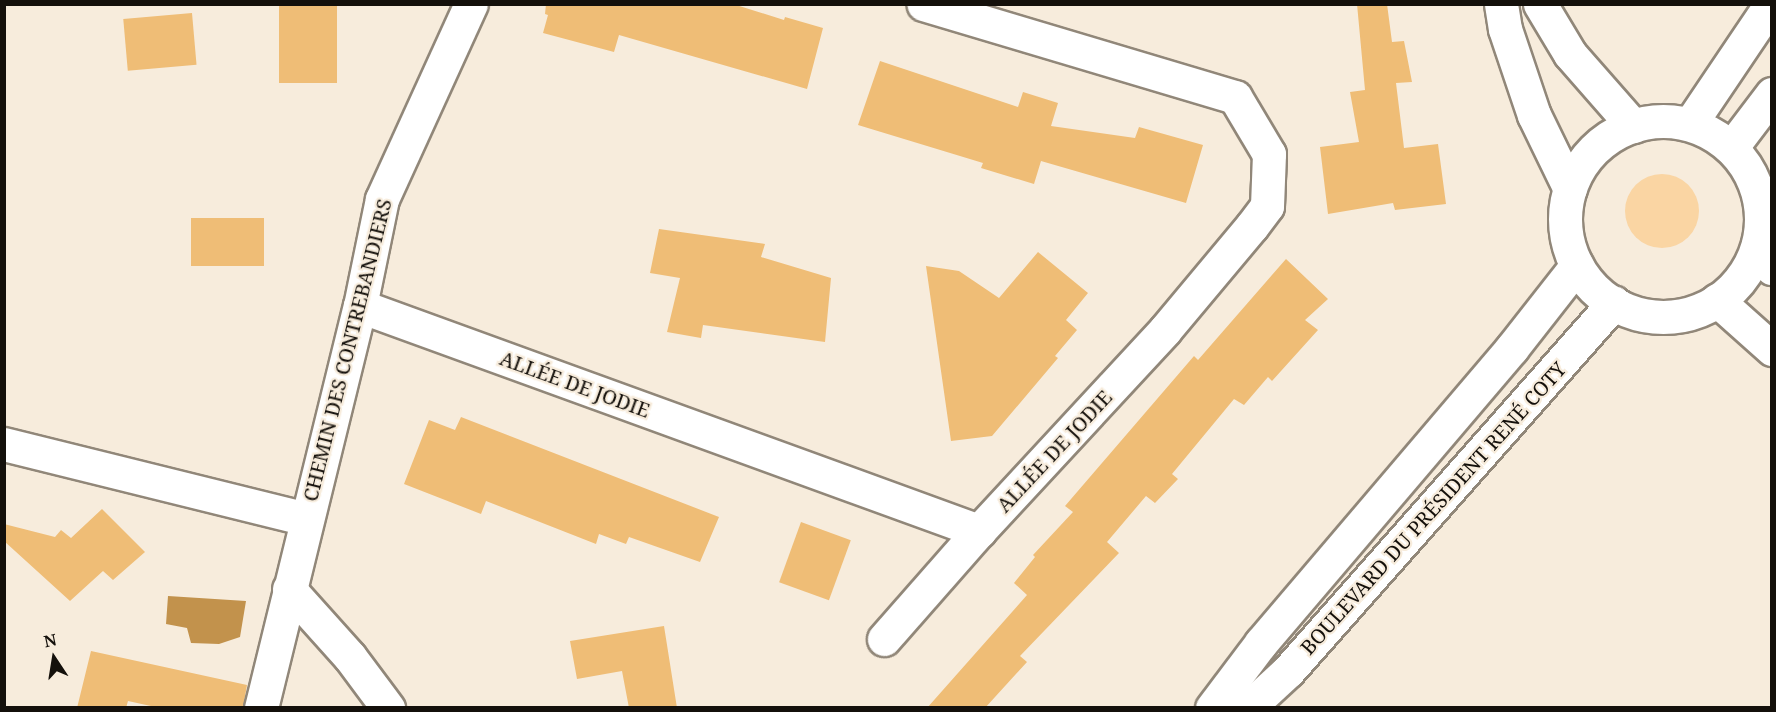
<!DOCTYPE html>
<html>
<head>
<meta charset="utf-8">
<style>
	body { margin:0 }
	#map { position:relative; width:1776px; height:712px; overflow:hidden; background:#f7ecdc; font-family:"Noto Serif",serif }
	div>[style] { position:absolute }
	.green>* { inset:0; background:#fad5a3 }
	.round { border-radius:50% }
	.water>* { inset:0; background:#c2924c }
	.building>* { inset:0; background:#efbd76; transform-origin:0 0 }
	.roads { filter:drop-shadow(2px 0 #918779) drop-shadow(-2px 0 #918779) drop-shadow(0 2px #918779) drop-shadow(0 -2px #918779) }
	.minor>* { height:33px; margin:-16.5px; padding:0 16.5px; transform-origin:16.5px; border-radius:16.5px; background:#fff }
	.tertiary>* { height:33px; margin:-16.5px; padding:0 16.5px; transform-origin:16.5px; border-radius:16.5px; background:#fff }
	.secondary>* { height:33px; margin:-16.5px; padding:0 16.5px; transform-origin:16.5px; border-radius:16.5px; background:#fff }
	.secondary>.ring { margin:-16.5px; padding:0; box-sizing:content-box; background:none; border:33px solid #fff; border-radius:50% }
	span { translate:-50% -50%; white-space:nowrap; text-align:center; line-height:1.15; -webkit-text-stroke:4.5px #f7ecdc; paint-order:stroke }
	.street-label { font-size:20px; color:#14100b }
	.frame { position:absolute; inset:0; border:6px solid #14100b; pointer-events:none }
	.north { position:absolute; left:24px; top:628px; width:60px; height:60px; -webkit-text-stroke:4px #f7ecdc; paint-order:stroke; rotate:348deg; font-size:16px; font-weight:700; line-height:24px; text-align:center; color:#14100b }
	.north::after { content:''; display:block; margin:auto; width:21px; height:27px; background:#14100b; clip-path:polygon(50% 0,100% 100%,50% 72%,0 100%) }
</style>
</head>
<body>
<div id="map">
	<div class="green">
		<div class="round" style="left:1625px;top:174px;width:74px;height:74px"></div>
	</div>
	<div class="water">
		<div style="clip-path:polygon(168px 596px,246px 601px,240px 637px,219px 644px,191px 643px,187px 628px,166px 624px)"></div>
	</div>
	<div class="building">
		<div style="left:279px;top:4px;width:58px;height:79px"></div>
		<div style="clip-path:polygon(546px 4px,733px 4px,784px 20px,785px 17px,823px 28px,807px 89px,619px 35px,614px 52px,543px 33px,548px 15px,545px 14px)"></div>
		<div style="clip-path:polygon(1357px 4px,1387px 4px,1392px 42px,1404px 41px,1412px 82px,1396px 83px,1404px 148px,1438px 144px,1446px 204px,1395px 210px,1393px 203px,1328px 214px,1320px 147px,1359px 142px,1350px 92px,1365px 90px)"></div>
		<div style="left:192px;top:13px;width:52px;height:69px;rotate:85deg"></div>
		<div style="clip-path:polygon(880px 61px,1018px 107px,1023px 92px,1058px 103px,1051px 126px,1135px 138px,1139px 127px,1203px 145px,1186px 203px,1041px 161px,1034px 184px,981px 168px,983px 163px,858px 125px)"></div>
		<div style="left:264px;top:218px;width:48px;height:73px;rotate:90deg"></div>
		<div style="clip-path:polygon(659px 229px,765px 244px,761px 257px,831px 278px,825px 342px,703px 325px,701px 338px,667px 332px,680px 278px,650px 273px)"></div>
		<div style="clip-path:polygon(1038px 252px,1088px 293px,1066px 320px,1077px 330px,1055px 356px,1058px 358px,992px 436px,951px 441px,926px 266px,959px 271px,999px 298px)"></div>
		<div style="clip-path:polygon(1286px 259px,1328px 299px,1305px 320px,1318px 330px,1272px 381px,1268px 377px,1244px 405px,1234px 399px,1172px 474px,1178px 479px,1155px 503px,1146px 496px,1107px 542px,1119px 553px,1020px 656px,1027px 662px,985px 708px,927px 708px,1027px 595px,1014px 583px,1035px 557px,1033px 555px,1073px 512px,1065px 506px,1194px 356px,1198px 360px)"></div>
		<div style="clip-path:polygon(461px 417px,719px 517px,700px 562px,629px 537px,626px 544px,599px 534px,596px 544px,486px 501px,481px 514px,404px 484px,429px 420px,455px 430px)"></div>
		<div style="clip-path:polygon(102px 509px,145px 552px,113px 580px,103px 571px,70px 601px,4px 541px,4px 524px,55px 537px,61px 530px,71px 538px)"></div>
		<div style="left:801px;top:522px;width:53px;height:64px;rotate:20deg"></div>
		<div style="clip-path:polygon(664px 626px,677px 708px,629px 708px,622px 671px,577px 679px,570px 641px)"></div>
		<div style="clip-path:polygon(91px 651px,247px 685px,243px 708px,160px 708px,128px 701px,126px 708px,77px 708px)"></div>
	</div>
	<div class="roads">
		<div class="minor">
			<div style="left:1758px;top:245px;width:27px;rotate:59deg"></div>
			<div style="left:1717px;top:300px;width:74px;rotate:41.7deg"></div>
			<div style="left:360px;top:306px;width:659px;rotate:19.98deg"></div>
			<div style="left:979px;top:531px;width:274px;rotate:-47.2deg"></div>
			<div style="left:1165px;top:330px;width:136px;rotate:-50.1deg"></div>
			<div style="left:1252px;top:226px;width:25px;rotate:-53deg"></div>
			<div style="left:1267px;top:206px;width:52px;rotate:-87.8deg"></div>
			<div style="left:1269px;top:154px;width:66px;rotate:-120.8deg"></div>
			<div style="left:1235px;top:97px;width:325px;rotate:-163.4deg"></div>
			<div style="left:4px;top:444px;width:311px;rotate:13.9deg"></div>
			<div style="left:289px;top:589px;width:91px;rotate:48.1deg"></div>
			<div style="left:350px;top:657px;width:64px;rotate:53.3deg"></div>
			<div style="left:884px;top:639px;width:144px;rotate:-48.7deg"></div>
			<div style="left:261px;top:708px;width:414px;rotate:-76.2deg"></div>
			<div style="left:360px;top:306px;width:109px;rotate:-78.4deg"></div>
			<div style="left:382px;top:199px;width:214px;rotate:-65.5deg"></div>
		</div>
		<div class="tertiary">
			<div style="left:1501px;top:4px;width:25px;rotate:81deg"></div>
			<div style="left:1505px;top:29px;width:91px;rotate:71.4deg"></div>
			<div style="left:1534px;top:115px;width:82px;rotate:64.1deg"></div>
			<div style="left:1540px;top:4px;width:58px;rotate:59deg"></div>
			<div style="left:1570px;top:54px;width:96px;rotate:48.8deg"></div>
		</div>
		<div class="secondary">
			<div class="ring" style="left:1565px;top:121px;width:163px;height:163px"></div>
			<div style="left:1690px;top:124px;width:145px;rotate:-56deg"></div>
			<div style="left:1731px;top:148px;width:68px;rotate:-52.8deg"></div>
			<div style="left:1212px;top:708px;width:81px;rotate:-53deg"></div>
			<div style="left:1261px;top:643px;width:387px;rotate:-49.6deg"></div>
			<div style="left:1512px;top:348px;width:105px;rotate:-51.9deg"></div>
			<div style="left:1248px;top:708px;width:54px;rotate:-42.8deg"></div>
			<div style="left:1288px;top:671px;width:492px;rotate:-48.5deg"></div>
		</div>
	</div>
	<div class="street-label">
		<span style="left:347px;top:350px;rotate:-76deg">CHEMIN DES CONTREBANDIERS</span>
		<span style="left:575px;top:384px;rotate:20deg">ALLÉE DE JODIE</span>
		<span style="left:1054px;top:451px;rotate:-47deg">ALLÉE DE JODIE</span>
		<span style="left:1433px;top:508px;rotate:-48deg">BOULEVARD DU PRÉSIDENT RENÉ COTY</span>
	</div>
	<div class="frame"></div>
	<div class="north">N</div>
</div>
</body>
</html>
